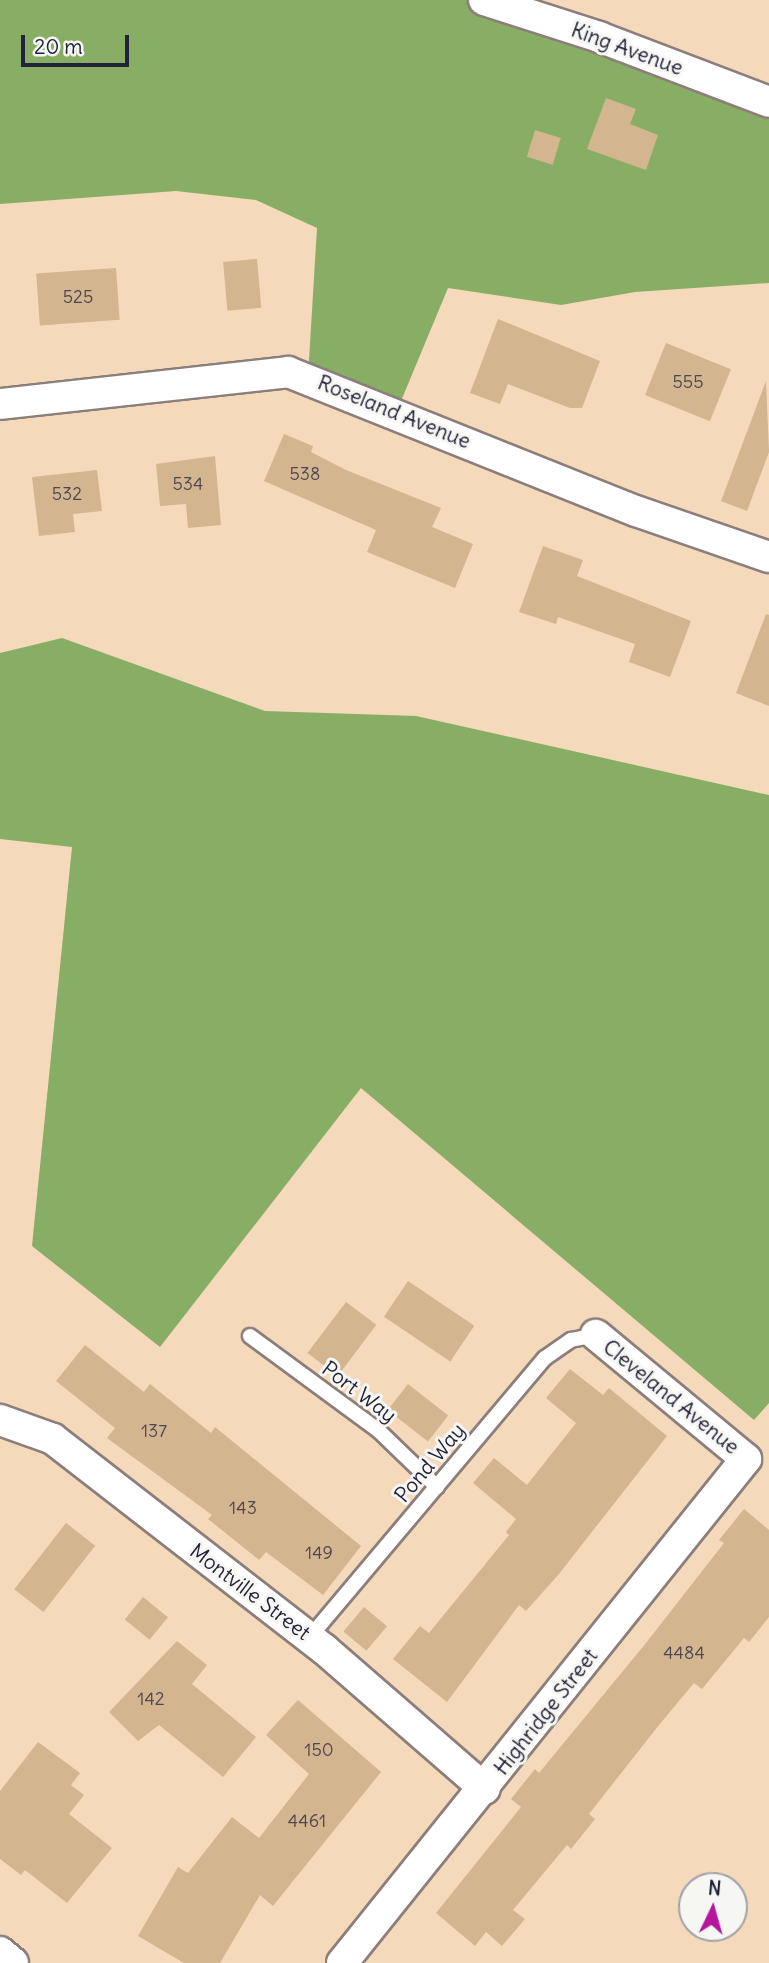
<!DOCTYPE html>
<html>
<head>
<meta charset="utf-8">
<style>
	body { margin:0 }
	#map { position:relative; width:769px; height:1963px; overflow:hidden; background:#f4d9bb; font-family:Delius,sans-serif }
	div>[style] { position:absolute }
	.forest>* { inset:0; background:#87ae64 }
	.building>* { inset:0; background:#d3b68f; transform-origin:0 0 }
	.roads { filter:drop-shadow(2px 0 #8b7e7b) drop-shadow(-2px 0 #8b7e7b) drop-shadow(0 2px #8b7e7b) drop-shadow(0 -2px #8b7e7b) }
	.service>* { height:14px; margin:-7px; padding:0 7px; transform-origin:7px; border-radius:7px; background:#fff }
	.minor>* { height:30px; margin:-15px; padding:0 15px; transform-origin:15px; border-radius:15px; background:#fff }
	span { translate:-50% -50%; white-space:nowrap; text-align:center; line-height:1.15; -webkit-text-stroke:6px #f6f6f2; paint-order:stroke }
	.number-label { font-size:18px; color:#4e4750 }
	.number-label span { -webkit-text-stroke-width:0 }
	.street-label { font-size:21px; color:#22223b }
	.north { position:absolute; left:678px; top:1872px; width:70px; height:70px; box-sizing:border-box; background:#f6f6f2; border:2px solid #a1a1a9; border-radius:50%; rotate:5deg; font-size:19px; font-weight:700; line-height:28px; text-align:center; color:#22223b }
	.north::after { content:''; display:block; margin:auto; width:24px; height:32px; background:#b5179e; clip-path:polygon(50% 0,100% 100%,50% 72%,0 100%) }
	.scale { position:absolute; left:21px; top:35px; width:108px; height:32px; box-sizing:border-box; border:4px solid #22223b; border-top:0; padding-left:9px; font-size:21px; line-height:24px; white-space:nowrap; color:#22223b; -webkit-text-stroke:5px #f6f6f2; paint-order:stroke }
</style>
</head>
<body>
<div id="map">
	<div class="forest">
		<div style="clip-path:polygon(0 0,484px 0,769px 102px,769px 283px,635px 292px,561px 305px,448px 288px,396px 413px,308px 377px,317px 228px,256px 200px,176px 191px,0 204px)"></div>
		<div style="clip-path:polygon(62px 638px,265px 711px,416px 716px,769px 795px,769px 1403px,754px 1420px,361px 1088px,160px 1347px,32px 1246px,72px 847px,0 839px,0 653px)"></div>
	</div>
	<div class="building">
		<div style="clip-path:polygon(606px 98px,636px 109px,630px 124px,658px 135px,646px 170px,587px 149px)"></div>
		<div style="left:535px;top:130px;width:27px;height:28px;rotate:17deg"></div>
		<div style="left:257px;top:259px;width:49px;height:34px;rotate:85deg"></div>
		<div style="left:116px;top:268px;width:52px;height:80px;rotate:86deg"></div>
		<div style="clip-path:polygon(498px 319px,600px 361px,582px 408px,570px 408px,508px 384px,500px 404px,470px 393px)"></div>
		<div style="left:666px;top:343px;width:70px;height:56px;rotate:22deg"></div>
		<div style="clip-path:polygon(766px 381px,769px 452px,747px 511px,721px 501px)"></div>
		<div style="clip-path:polygon(284px 434px,313px 446px,311px 452px,346px 470px,441px 508px,432px 527px,473px 544px,455px 588px,367px 552px,376px 530px,264px 481px)"></div>
		<div style="clip-path:polygon(215px 456px,221px 525px,188px 528px,186px 504px,160px 506px,156px 464px)"></div>
		<div style="clip-path:polygon(97px 470px,102px 511px,73px 514px,75px 532px,39px 536px,32px 477px)"></div>
		<div style="clip-path:polygon(543px 546px,583px 560px,577px 576px,691px 621px,670px 677px,629px 662px,635px 644px,558px 617px,556px 624px,519px 612px)"></div>
		<div style="clip-path:polygon(766px 614px,769px 615px,769px 706px,736px 693px)"></div>
		<div style="left:408px;top:1281px;width:80px;height:43px;rotate:34deg"></div>
		<div style="left:346px;top:1302px;width:38px;height:64px;rotate:37deg"></div>
		<div style="clip-path:polygon(85px 1345px,144px 1392px,150px 1384px,211px 1433px,215px 1427px,361px 1546px,323px 1595px,266px 1552px,259px 1560px,208px 1519px,212px 1515px,107px 1438px,115px 1428px,56px 1381px)"></div>
		<div style="clip-path:polygon(570px 1369px,603px 1395px,609px 1388px,667px 1436px,559px 1574px,526px 1611px,519px 1605px,447px 1702px,393px 1659px,420px 1626px,429px 1633px,509px 1535px,506px 1532px,516px 1519px,473px 1483px,494px 1458px,527px 1485px,576px 1423px,546px 1398px)"></div>
		<div style="left:408px;top:1384px;width:51px;height:33px;rotate:38deg"></div>
		<div style="clip-path:polygon(744px 1509px,769px 1530px,769px 1617px,749px 1642px,744px 1638px,702px 1689px,694px 1683px,659px 1725px,589px 1814px,595px 1819px,571px 1849px,567px 1845px,513px 1910px,525px 1919px,502px 1946px,486px 1932px,475px 1946px,436px 1913px,521px 1807px,511px 1799px,535px 1769px,539px 1773px,646px 1643px,724px 1543px,719px 1540px)"></div>
		<div style="left:66px;top:1523px;width:37px;height:84px;rotate:38deg"></div>
		<div style="left:143px;top:1597px;width:32px;height:29px;rotate:39deg"></div>
		<div style="left:364px;top:1607px;width:30px;height:32px;rotate:40deg"></div>
		<div style="clip-path:polygon(177px 1641px,207px 1665px,192px 1684px,256px 1737px,223px 1777px,159px 1725px,138px 1741px,109px 1712px)"></div>
		<div style="clip-path:polygon(298px 1700px,381px 1772px,273px 1906px,260px 1895px,220px 1963px,184px 1963px,138px 1936px,178px 1867px,188px 1873px,232px 1817px,259px 1838px,309px 1774px,266px 1735px)"></div>
		<div style="clip-path:polygon(38px 1742px,80px 1773px,71px 1785px,84px 1795px,69px 1814px,112px 1848px,67px 1903px,25px 1870px,21px 1875px,0 1859px,0 1791px)"></div>
	</div>
	<div class="roads">
		<div class="service">
			<div style="left:250px;top:1336px;width:159px;rotate:36.3deg"></div>
			<div style="left:378px;top:1430px;width:82px;rotate:44deg"></div>
			<div style="left:309px;top:1638px;width:366px;rotate:-49.9deg"></div>
			<div style="left:545px;top:1358px;width:32px;rotate:-35deg"></div>
			<div style="left:571px;top:1340px;width:25px;rotate:-11deg"></div>
		</div>
		<div class="minor">
			<div style="left:484px;top:0;width:121px;rotate:17.8deg"></div>
			<div style="left:599px;top:37px;width:182px;rotate:20.9deg"></div>
			<div style="left:0;top:404px;width:290px;rotate:-6.3deg"></div>
			<div style="left:288px;top:372px;width:375px;rotate:21.8deg"></div>
			<div style="left:636px;top:511px;width:141px;rotate:19.1deg"></div>
			<div style="left:0;top:1420px;width:56px;rotate:19.7deg"></div>
			<div style="left:53px;top:1439px;width:343px;rotate:37.8deg"></div>
			<div style="left:324px;top:1649px;width:213px;rotate:41deg"></div>
			<div style="left:0;top:1952px;width:17px;rotate:40deg"></div>
			<div style="left:342px;top:1963px;width:646px;rotate:-51.28deg"></div>
			<div style="left:746px;top:1459px;width:195px;rotate:-140.4deg"></div>
		</div>
	</div>
	<div class="number-label">
		<span style="left:78px;top:297px">525</span>
		<span style="left:688px;top:382px">555</span>
		<span style="left:305px;top:474px">538</span>
		<span style="left:188px;top:484px">534</span>
		<span style="left:67px;top:494px">532</span>
		<span style="left:154px;top:1431px">137</span>
		<span style="left:243px;top:1508px">143</span>
		<span style="left:319px;top:1553px">149</span>
		<span style="left:684px;top:1653px">4484</span>
		<span style="left:151px;top:1699px">142</span>
		<span style="left:319px;top:1750px">150</span>
		<span style="left:307px;top:1821px">4461</span>
	</div>
	<div class="street-label">
		<span style="left:627px;top:49px;rotate:20deg">King Avenue</span>
		<span style="left:394px;top:412px;rotate:22deg">Roseland Avenue</span>
		<span style="left:359px;top:1392px;rotate:37deg">Port Way</span>
		<span style="left:671px;top:1397px;rotate:39deg">Cleveland Avenue</span>
		<span style="left:430px;top:1463px;rotate:-50deg">Pond Way</span>
		<span style="left:250px;top:1592px;rotate:37deg">Montville Street</span>
		<span style="left:546px;top:1712px;rotate:-52deg">Highridge Street</span>
	</div>
	<div class="north">N</div>
	<div class="scale">20 m</div>
</div>
</body>
</html>
